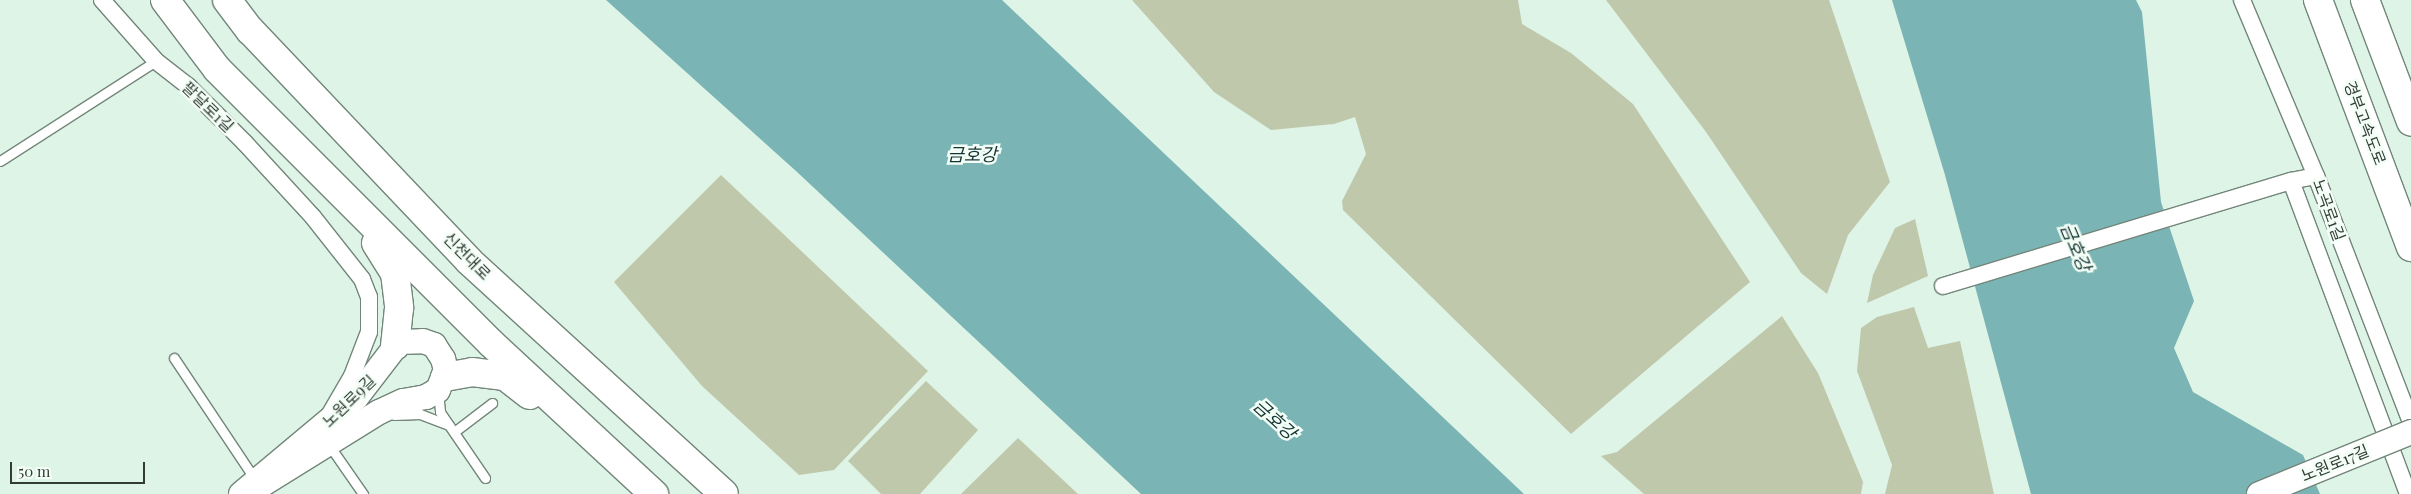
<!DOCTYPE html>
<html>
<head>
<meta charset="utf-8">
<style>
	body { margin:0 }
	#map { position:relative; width:2411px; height:494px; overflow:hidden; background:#def4e6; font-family:"Playfair Display","Noto Sans KR",serif }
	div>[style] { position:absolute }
	.green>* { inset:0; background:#c0c8ab }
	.water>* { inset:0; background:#7bb4b4 }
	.roads { filter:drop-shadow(1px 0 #72867a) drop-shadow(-1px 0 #72867a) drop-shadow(0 1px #72867a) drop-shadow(0 -1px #72867a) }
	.service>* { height:9px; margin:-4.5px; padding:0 4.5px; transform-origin:4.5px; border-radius:4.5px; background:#fff }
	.minor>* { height:16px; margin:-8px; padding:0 8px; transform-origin:8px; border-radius:8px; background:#fff }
	.secondary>* { height:24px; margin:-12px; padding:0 12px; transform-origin:12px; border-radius:12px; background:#fff }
	.trunk>* { height:28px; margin:-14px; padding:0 14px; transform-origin:14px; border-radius:14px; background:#fff }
	.motorway>* { height:28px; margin:-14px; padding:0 14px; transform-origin:14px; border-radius:14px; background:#fff }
	.bridges { filter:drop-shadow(1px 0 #72867a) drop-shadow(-1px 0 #72867a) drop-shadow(0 1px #72867a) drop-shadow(0 -1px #72867a) }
	.secondary-bridge>* { height:24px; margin:-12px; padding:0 12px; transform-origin:12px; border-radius:12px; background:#fff }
	span { translate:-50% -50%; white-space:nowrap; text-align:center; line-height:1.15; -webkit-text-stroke:5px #f2fef6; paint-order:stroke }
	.street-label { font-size:16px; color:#333b36 }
	.water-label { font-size:18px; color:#163434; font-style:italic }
	.scale { position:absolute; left:10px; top:462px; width:135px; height:22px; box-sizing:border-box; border:2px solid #333b36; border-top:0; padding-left:6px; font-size:15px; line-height:18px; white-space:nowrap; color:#333b36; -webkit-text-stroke:4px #f2fef6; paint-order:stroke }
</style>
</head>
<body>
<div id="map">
	<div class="green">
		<div style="clip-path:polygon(1132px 0,1518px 0,1522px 24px,1571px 53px,1633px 104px,1750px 282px,1571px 434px,1343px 210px,1342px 201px,1366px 154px,1355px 117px,1334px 124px,1271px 130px,1214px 92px)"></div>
		<div style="clip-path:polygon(1606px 0,1829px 0,1890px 182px,1848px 235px,1827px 294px,1801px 273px,1706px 132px)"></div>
		<div style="clip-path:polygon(721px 175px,928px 371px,834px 470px,799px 475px,702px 386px,614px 282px)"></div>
		<div style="clip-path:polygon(1915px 219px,1928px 276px,1867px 303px,1873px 275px,1895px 228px)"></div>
		<div style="clip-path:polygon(1914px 307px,1928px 348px,1960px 341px,1994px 494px,1885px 494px,1892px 465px,1857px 371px,1861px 328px,1877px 317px)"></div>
		<div style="clip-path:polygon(1782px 316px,1818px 373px,1863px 482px,1861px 494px,1644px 494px,1601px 456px,1617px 452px)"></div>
		<div style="clip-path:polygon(926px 381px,978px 430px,920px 494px,881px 494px,848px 461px)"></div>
		<div style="clip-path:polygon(1018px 438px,1078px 494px,961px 494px)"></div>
	</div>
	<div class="water">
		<div style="clip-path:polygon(606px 0,1002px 0,1524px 494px,1141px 494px,796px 171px)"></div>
		<div style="clip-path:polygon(1892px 0,2136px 0,2142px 12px,2161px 202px,2194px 301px,2174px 348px,2193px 392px,2303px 455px,2320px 494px,2031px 494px,1945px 175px)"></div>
	</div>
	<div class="roads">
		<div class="service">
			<div style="left:0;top:161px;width:185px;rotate:-32.7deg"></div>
			<div style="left:174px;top:358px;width:148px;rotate:56.3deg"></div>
			<div style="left:438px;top:392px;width:20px;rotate:84deg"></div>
			<div style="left:440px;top:412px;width:80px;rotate:55.7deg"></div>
			<div style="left:394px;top:415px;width:26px;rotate:-2deg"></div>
			<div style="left:420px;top:414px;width:31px;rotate:21deg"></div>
			<div style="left:454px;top:432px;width:48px;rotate:-37.3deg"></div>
			<div style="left:329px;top:445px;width:60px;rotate:55.2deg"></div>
		</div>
		<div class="minor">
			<div style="left:102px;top:0;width:81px;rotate:48.5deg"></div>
			<div style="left:156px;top:61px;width:41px;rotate:38deg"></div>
			<div style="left:188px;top:86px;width:81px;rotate:45deg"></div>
			<div style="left:245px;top:143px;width:100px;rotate:47.4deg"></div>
			<div style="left:313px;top:217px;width:79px;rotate:51.7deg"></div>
			<div style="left:362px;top:279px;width:19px;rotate:69deg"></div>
			<div style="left:369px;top:297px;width:35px;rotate:90deg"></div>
			<div style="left:369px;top:332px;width:47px;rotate:111.1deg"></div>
			<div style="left:352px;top:376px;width:44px;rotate:120.1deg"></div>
			<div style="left:2242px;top:0;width:191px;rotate:67.2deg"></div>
			<div style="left:2316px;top:176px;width:264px;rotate:68.9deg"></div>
			<div style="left:2316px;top:176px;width:25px;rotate:169deg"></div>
			<div style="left:2291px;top:181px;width:334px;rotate:69.5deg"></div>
			<div style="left:1943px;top:286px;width:363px;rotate:-16.8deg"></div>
		</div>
		<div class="secondary">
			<div style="left:241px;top:494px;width:150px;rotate:-39.9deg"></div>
			<div style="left:356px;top:398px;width:71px;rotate:-52.5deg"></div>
			<div style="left:399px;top:342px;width:24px;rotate:-2deg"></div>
			<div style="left:423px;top:341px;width:12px;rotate:20deg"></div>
			<div style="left:434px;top:345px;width:17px;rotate:57deg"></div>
			<div style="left:443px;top:359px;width:11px;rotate:75deg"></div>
			<div style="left:446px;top:370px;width:22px;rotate:112deg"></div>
			<div style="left:438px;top:390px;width:14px;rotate:150deg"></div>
			<div style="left:426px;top:397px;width:23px;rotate:170deg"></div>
			<div style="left:403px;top:401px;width:26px;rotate:155deg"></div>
			<div style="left:379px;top:412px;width:155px;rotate:148.2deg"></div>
		</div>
		<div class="trunk">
			<div style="left:165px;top:0;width:86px;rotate:53deg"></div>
			<div style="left:217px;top:69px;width:389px;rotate:45deg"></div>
			<div style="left:492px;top:344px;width:221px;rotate:42.8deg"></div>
			<div style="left:227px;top:0;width:38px;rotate:53deg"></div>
			<div style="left:250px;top:30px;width:318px;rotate:46.5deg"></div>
			<div style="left:469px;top:261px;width:345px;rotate:42.4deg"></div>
			<div style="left:376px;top:243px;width:36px;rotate:58deg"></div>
			<div style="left:395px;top:273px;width:35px;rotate:83deg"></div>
			<div style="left:399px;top:308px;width:38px;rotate:96deg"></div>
			<div style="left:445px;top:377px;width:27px;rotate:-10deg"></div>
			<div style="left:472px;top:372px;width:33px;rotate:7deg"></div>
			<div style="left:505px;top:376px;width:31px;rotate:38deg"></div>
		</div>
		<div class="motorway">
			<div style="left:2318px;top:0;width:264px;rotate:69.4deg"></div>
			<div style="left:2365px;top:0;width:130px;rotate:69.3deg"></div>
		</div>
	</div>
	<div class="bridges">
		<div class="secondary-bridge">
			<div style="left:2259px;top:494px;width:164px;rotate:-22.2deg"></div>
		</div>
	</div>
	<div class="street-label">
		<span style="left:208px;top:107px;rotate:44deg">팔달로1길</span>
		<span style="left:2365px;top:123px;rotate:69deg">경부고속도로</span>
		<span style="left:2329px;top:210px;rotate:70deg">노곡로1길</span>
		<span style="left:467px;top:256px;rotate:45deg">신천대로</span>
		<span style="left:349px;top:401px;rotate:-44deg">노원로9길</span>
		<span style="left:2335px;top:463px;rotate:-22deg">노원로17길</span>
	</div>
	<div class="water-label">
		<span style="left:972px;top:154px">금호강</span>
		<span style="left:2076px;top:247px;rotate:67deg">금호강</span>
		<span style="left:1275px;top:419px;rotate:42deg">금호강</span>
	</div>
	<div class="scale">50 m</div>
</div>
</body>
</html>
